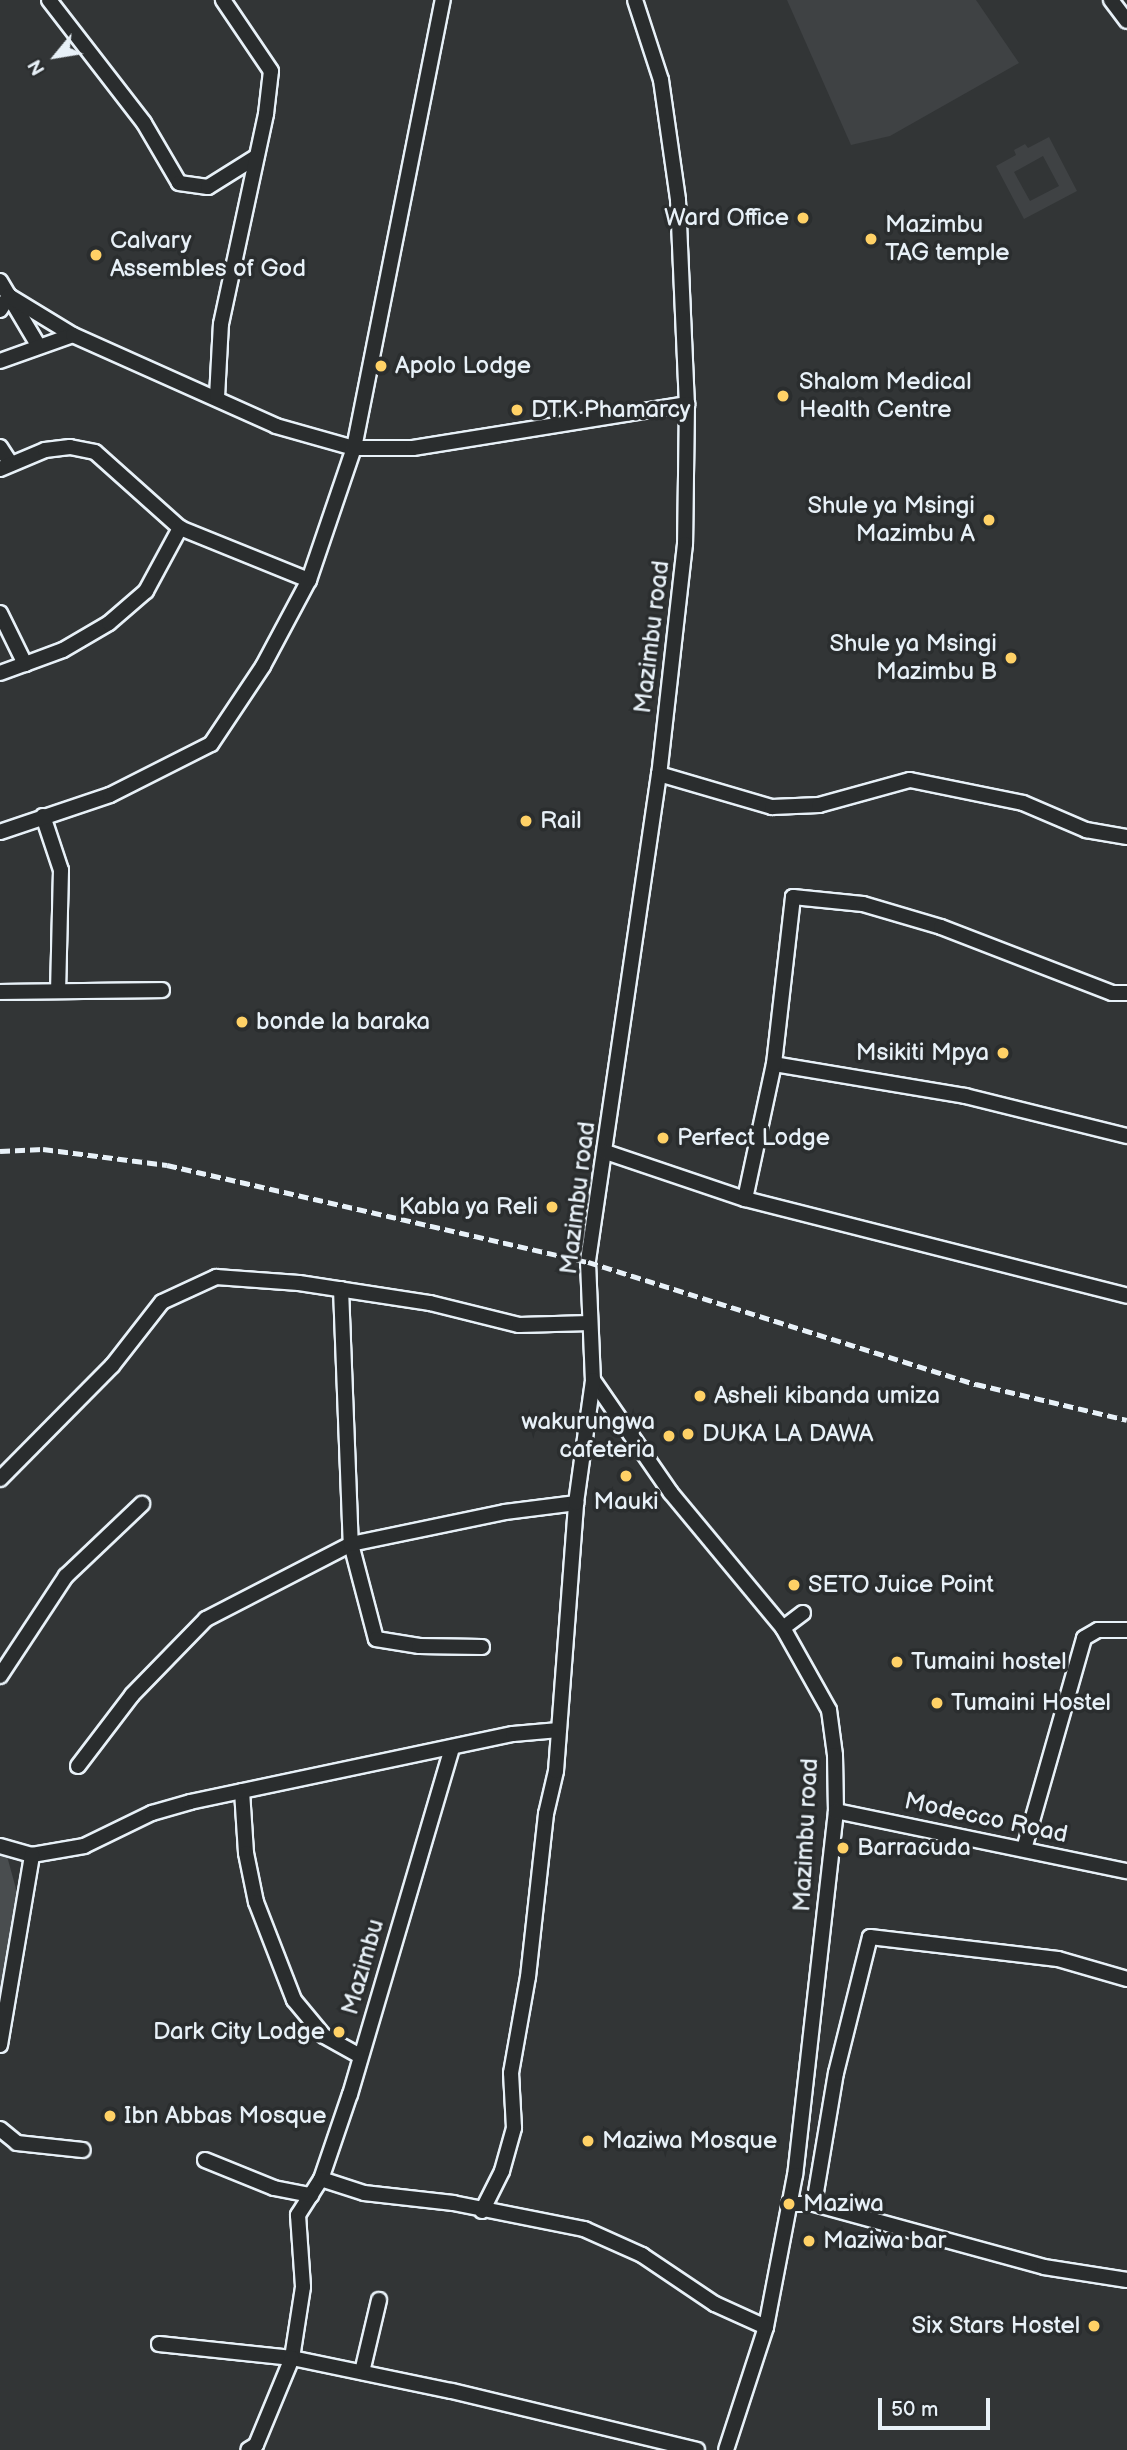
<!DOCTYPE html>
<html>
<head>
<meta charset="utf-8">
<style>
	body { margin:0 }
	#map { position:relative; width:1127px; height:2450px; overflow:hidden; background:#323536; font-family:"Balsamiq Sans",sans-serif }
	div>[style] { position:absolute }
	.built>* { inset:0; background:#3f4244 }
	.green>* { inset:0; background:#494d4f }
	.roads { filter:drop-shadow(2px 0 #e8f1f8) drop-shadow(-2px 0 #e8f1f8) drop-shadow(0 2px #e8f1f8) drop-shadow(0 -2px #e8f1f8) }
	.street>* { height:14px; margin:-7px; padding:0 7px; transform-origin:7px; border-radius:7px; background:#2a2d2e }
	.rail>* { height:4.5px; margin-top:-2.25px; transform-origin:0; background:repeating-linear-gradient(90deg,#e8f1f8 0 10px,transparent 0 15px) }
	.dots>* { width:19px; height:19px; translate:-50% -50%; box-sizing:border-box; border:4px solid #2a2d2e; border-radius:50% }
	span { translate:-50% -50%; white-space:nowrap; text-align:center; line-height:1.15; -webkit-text-stroke:7px #2a2d2e; paint-order:stroke }
	.poi-label { font-size:24px; color:#e8f1f8 }
	.right { translate:-100% -50%; text-align:right }
	.left { translate:0 -50%; text-align:left }
	.street-label { font-size:24px; color:#e8f1f8 }
	.north { position:absolute; left:21px; top:21px; width:70px; height:70px; -webkit-text-stroke:5px #2a2d2e; paint-order:stroke; rotate:240deg; font-size:19px; font-weight:700; line-height:28px; text-align:center; color:#e8f1f8 }
	.north::after { content:''; display:block; margin:auto; width:24px; height:32px; background:#e8f1f8; clip-path:polygon(50% 0,100% 100%,50% 72%,0 100%) }
	.scale { position:absolute; left:878px; top:2398px; width:112px; height:32px; box-sizing:border-box; border:4px solid #e8f1f8; border-top:0; padding-left:9px; font-size:21px; line-height:24px; white-space:nowrap; color:#e8f1f8; -webkit-text-stroke:5px #2a2d2e; paint-order:stroke }
</style>
</head>
<body>
<div id="map">
	<div class="built">
		<div style="clip-path:polygon(787px 0,976px 0,1019px 63px,890px 136px,851px 145px)"></div>
		<div style="clip-path:polygon(evenodd,1049px 137px,1077px 191px,1024px 219px,996px 166px,1016px 155px,1014px 150px,1025px 144px,1028px 148px,1049px 137px,1043px 156px,1059px 186px,1030px 201px,1014px 172px,1043px 156px)"></div>
	</div>
	<div class="green">
		<div style="clip-path:polygon(0 1855px,7px 1856px,24px 1918px,5px 1999px,0 1998px)"></div>
	</div>
	<div class="roads">
		<div class="street">
			<div style="left:49px;top:0;width:155px;rotate:52.3deg"></div>
			<div style="left:144px;top:123px;width:69px;rotate:59.7deg"></div>
			<div style="left:179px;top:183px;width:29px;rotate:8deg"></div>
			<div style="left:208px;top:187px;width:57px;rotate:-32deg"></div>
			<div style="left:635px;top:0;width:84px;rotate:72deg"></div>
			<div style="left:661px;top:80px;width:121px;rotate:81.9deg"></div>
			<div style="left:678px;top:200px;width:204px;rotate:87.5deg"></div>
			<div style="left:687px;top:404px;width:140px;rotate:90.8deg"></div>
			<div style="left:685px;top:544px;width:231px;rotate:96.4deg"></div>
			<div style="left:659px;top:774px;width:493px;rotate:98.3deg"></div>
			<div style="left:588px;top:1262px;width:118px;rotate:87.6deg"></div>
			<div style="left:593px;top:1380px;width:137px;rotate:55.4deg"></div>
			<div style="left:671px;top:1493px;width:175px;rotate:50.3deg"></div>
			<div style="left:783px;top:1628px;width:94px;rotate:60.7deg"></div>
			<div style="left:829px;top:1710px;width:45px;rotate:82.4deg"></div>
			<div style="left:835px;top:1755px;width:56px;rotate:89deg"></div>
			<div style="left:836px;top:1811px;width:366px;rotate:96.4deg"></div>
			<div style="left:795px;top:2175px;width:155px;rotate:100.8deg"></div>
			<div style="left:766px;top:2327px;width:129px;rotate:108deg"></div>
			<div style="left:1111px;top:0;width:26px;rotate:53deg"></div>
			<div style="left:0;top:281px;width:74px;rotate:59.3deg"></div>
			<div style="left:0;top:310px;width:17px;rotate:-57deg"></div>
			<div style="left:9px;top:296px;width:75px;rotate:31.4deg"></div>
			<div style="left:0;top:361px;width:77px;rotate:-19.6deg"></div>
			<div style="left:73px;top:335px;width:222px;rotate:24.1deg"></div>
			<div style="left:276px;top:426px;width:81px;rotate:15.8deg"></div>
			<div style="left:354px;top:448px;width:59px"></div>
			<div style="left:413px;top:448px;width:278px;rotate:-9.1deg"></div>
			<div style="left:217px;top:397px;width:73px;rotate:-86.9deg"></div>
			<div style="left:221px;top:324px;width:215px;rotate:-77.9deg"></div>
			<div style="left:266px;top:114px;width:43px;rotate:-83.4deg"></div>
			<div style="left:271px;top:71px;width:86px;rotate:-124.1deg"></div>
			<div style="left:0;top:447px;width:20px;rotate:57deg"></div>
			<div style="left:0;top:469px;width:49px;rotate:-22.9deg"></div>
			<div style="left:45px;top:450px;width:25px;rotate:-7deg"></div>
			<div style="left:70px;top:447px;width:25px;rotate:11deg"></div>
			<div style="left:95px;top:452px;width:114px;rotate:41.8deg"></div>
			<div style="left:180px;top:528px;width:139px;rotate:22deg"></div>
			<div style="left:0;top:613px;width:57px;rotate:63.9deg"></div>
			<div style="left:25px;top:664px;width:40px;rotate:-20.2deg"></div>
			<div style="left:63px;top:650px;width:53px;rotate:-30.4deg"></div>
			<div style="left:109px;top:623px;width:49px;rotate:-40.9deg"></div>
			<div style="left:146px;top:591px;width:72px;rotate:-61.6deg"></div>
			<div style="left:0;top:673px;width:27px;rotate:-20deg"></div>
			<div style="left:659px;top:774px;width:118px;rotate:16.3deg"></div>
			<div style="left:772px;top:807px;width:47px;rotate:-2.4deg"></div>
			<div style="left:819px;top:805px;width:94px;rotate:-15.4deg"></div>
			<div style="left:910px;top:780px;width:115px;rotate:11.5deg"></div>
			<div style="left:1023px;top:803px;width:69px;rotate:23.2deg"></div>
			<div style="left:1086px;top:830px;width:42px;rotate:9.7deg"></div>
			<div style="left:43px;top:816px;width:57px;rotate:71.6deg"></div>
			<div style="left:61px;top:870px;width:121px;rotate:91.4deg"></div>
			<div style="left:0;top:832px;width:116px;rotate:-18.6deg"></div>
			<div style="left:110px;top:795px;width:113px;rotate:-26.8deg"></div>
			<div style="left:211px;top:744px;width:94px;rotate:-56.3deg"></div>
			<div style="left:263px;top:666px;width:98px;rotate:-61.9deg"></div>
			<div style="left:309px;top:580px;width:139px;rotate:-71.2deg"></div>
			<div style="left:354px;top:448px;width:457px;rotate:-78.8deg"></div>
			<div style="left:0;top:992px;width:162px;rotate:-0.7deg"></div>
			<div style="left:774px;top:1064px;width:194px;rotate:9.5deg"></div>
			<div style="left:965px;top:1096px;width:167px;rotate:13.9deg"></div>
			<div style="left:606px;top:1152px;width:147px;rotate:18.7deg"></div>
			<div style="left:745px;top:1199px;width:394px;rotate:14.2deg"></div>
			<div style="left:745px;top:1199px;width:138px;rotate:-77.9deg"></div>
			<div style="left:774px;top:1064px;width:168px;rotate:-83.5deg"></div>
			<div style="left:793px;top:897px;width:70px;rotate:5.7deg"></div>
			<div style="left:863px;top:904px;width:81px;rotate:16.4deg"></div>
			<div style="left:941px;top:927px;width:183px;rotate:21.1deg"></div>
			<div style="left:1112px;top:993px;width:15px"></div>
			<div style="left:341px;top:1289px;width:255px;rotate:87.8deg"></div>
			<div style="left:351px;top:1544px;width:98px;rotate:75.3deg"></div>
			<div style="left:376px;top:1639px;width:44px;rotate:9.2deg"></div>
			<div style="left:419px;top:1646px;width:63px;rotate:0.9deg"></div>
			<div style="left:0;top:1479px;width:159px;rotate:-45.3deg"></div>
			<div style="left:112px;top:1366px;width:81px;rotate:-52deg"></div>
			<div style="left:162px;top:1302px;width:60px;rotate:-24.8deg"></div>
			<div style="left:216px;top:1277px;width:83px;rotate:4.1deg"></div>
			<div style="left:299px;top:1283px;width:133px;rotate:8.7deg"></div>
			<div style="left:430px;top:1303px;width:92px;rotate:13.9deg"></div>
			<div style="left:519px;top:1325px;width:71px;rotate:-1.6deg"></div>
			<div style="left:783px;top:1628px;width:25px;rotate:-37deg"></div>
			<div style="left:0;top:1676px;width:120px;rotate:-56.6deg"></div>
			<div style="left:66px;top:1576px;width:105px;rotate:-43.5deg"></div>
			<div style="left:452px;top:1748px;width:361px;rotate:106.4deg"></div>
			<div style="left:350px;top:2094px;width:90px;rotate:108.8deg"></div>
			<div style="left:321px;top:2179px;width:43px;rotate:122.6deg"></div>
			<div style="left:298px;top:2215px;width:72px;rotate:86deg"></div>
			<div style="left:303px;top:2287px;width:72px;rotate:98.8deg"></div>
			<div style="left:292px;top:2358px;width:163px;rotate:11.7deg"></div>
			<div style="left:452px;top:2391px;width:252px;rotate:13.5deg"></div>
			<div style="left:78px;top:1766px;width:89px;rotate:-52.7deg"></div>
			<div style="left:132px;top:1695px;width:106px;rotate:-45.8deg"></div>
			<div style="left:206px;top:1619px;width:163px;rotate:-27.3deg"></div>
			<div style="left:351px;top:1544px;width:157px;rotate:-11.7deg"></div>
			<div style="left:505px;top:1512px;width:72px;rotate:-7.2deg"></div>
			<div style="left:242px;top:1791px;width:62px;rotate:86.3deg"></div>
			<div style="left:246px;top:1853px;width:50px;rotate:78.5deg"></div>
			<div style="left:256px;top:1902px;width:105px;rotate:68.8deg"></div>
			<div style="left:294px;top:2000px;width:47px;rotate:50.2deg"></div>
			<div style="left:324px;top:2036px;width:39px;rotate:29deg"></div>
			<div style="left:836px;top:1811px;width:297px;rotate:11.7deg"></div>
			<div style="left:0;top:1846px;width:33px;rotate:16deg"></div>
			<div style="left:32px;top:1855px;width:53px;rotate:-9.8deg"></div>
			<div style="left:84px;top:1846px;width:76px;rotate:-25.9deg"></div>
			<div style="left:152px;top:1813px;width:40px;rotate:-16deg"></div>
			<div style="left:190px;top:1802px;width:330px;rotate:-11.9deg"></div>
			<div style="left:513px;top:1734px;width:46px;rotate:-5deg"></div>
			<div style="left:1024px;top:1849px;width:219px;rotate:-74.1deg"></div>
			<div style="left:1084px;top:1638px;width:16px;rotate:-30deg"></div>
			<div style="left:1098px;top:1630px;width:29px"></div>
			<div style="left:0;top:2045px;width:193px;rotate:-80.4deg"></div>
			<div style="left:0;top:2129px;width:22px;rotate:39deg"></div>
			<div style="left:17px;top:2143px;width:66px;rotate:6.1deg"></div>
			<div style="left:205px;top:2160px;width:74px;rotate:22.1deg"></div>
			<div style="left:274px;top:2188px;width:38px;rotate:11deg"></div>
			<div style="left:321px;top:2179px;width:45px;rotate:18deg"></div>
			<div style="left:364px;top:2193px;width:90px;rotate:6.4deg"></div>
			<div style="left:453px;top:2203px;width:134px;rotate:11.2deg"></div>
			<div style="left:584px;top:2229px;width:64px;rotate:24.1deg"></div>
			<div style="left:642px;top:2255px;width:88px;rotate:33.9deg"></div>
			<div style="left:715px;top:2304px;width:56px;rotate:24.3deg"></div>
			<div style="left:789px;top:2204px;width:25px"></div>
			<div style="left:814px;top:2204px;width:238px;rotate:15.3deg"></div>
			<div style="left:1044px;top:2267px;width:84px;rotate:8.9deg"></div>
			<div style="left:814px;top:2204px;width:133px;rotate:-80.5deg"></div>
			<div style="left:836px;top:2073px;width:140px;rotate:-76deg"></div>
			<div style="left:870px;top:1937px;width:189px;rotate:6.7deg"></div>
			<div style="left:1058px;top:1959px;width:72px;rotate:16.2deg"></div>
			<div style="left:482px;top:2211px;width:45px;rotate:-63.4deg"></div>
			<div style="left:502px;top:2171px;width:45px;rotate:-74.4deg"></div>
			<div style="left:514px;top:2128px;width:55px;rotate:-93.1deg"></div>
			<div style="left:511px;top:2073px;width:97px;rotate:-80deg"></div>
			<div style="left:528px;top:1977px;width:164px;rotate:-83.7deg"></div>
			<div style="left:546px;top:1814px;width:44px;rotate:-76.9deg"></div>
			<div style="left:556px;top:1771px;width:269px;rotate:-85.7deg"></div>
			<div style="left:576px;top:1503px;width:124px;rotate:-82.1deg"></div>
			<div style="left:159px;top:2344px;width:134px;rotate:6deg"></div>
			<div style="left:292px;top:2358px;width:94px;rotate:112.5deg"></div>
			<div style="left:256px;top:2445px;width:9px;rotate:148deg"></div>
			<div style="left:362px;top:2372px;width:74px;rotate:-76.7deg"></div>
		</div>
	</div>
	<div class="rail">
		<div style="left:0;top:1151px;width:43px;rotate:-2.7deg"></div>
		<div style="left:43px;top:1149px;width:125px;rotate:7.4deg"></div>
		<div style="left:167px;top:1165px;width:432px;rotate:13deg"></div>
		<div style="left:588px;top:1262px;width:407px;rotate:17.5deg"></div>
		<div style="left:976px;top:1384px;width:155px;rotate:13.4deg"></div>
	</div>
	<div class="dots">
		<div style="left:803px;top:218px;background:#ffd166"></div>
		<div style="left:871px;top:239px;background:#ffd166"></div>
		<div style="left:96px;top:255px;background:#ffd166"></div>
		<div style="left:381px;top:366px;background:#ffd166"></div>
		<div style="left:783px;top:396px;background:#ffd166"></div>
		<div style="left:517px;top:410px;background:#ffd166"></div>
		<div style="left:989px;top:520px;background:#ffd166"></div>
		<div style="left:1011px;top:658px;background:#ffd166"></div>
		<div style="left:526px;top:821px;background:#ffd166"></div>
		<div style="left:242px;top:1022px;background:#ffd166"></div>
		<div style="left:1003px;top:1053px;background:#ffd166"></div>
		<div style="left:663px;top:1138px;background:#ffd166"></div>
		<div style="left:552px;top:1207px;background:#ffd166"></div>
		<div style="left:700px;top:1396px;background:#ffd166"></div>
		<div style="left:688px;top:1434px;background:#ffd166"></div>
		<div style="left:669px;top:1436px;background:#ffd166"></div>
		<div style="left:626px;top:1476px;background:#ffd166"></div>
		<div style="left:794px;top:1585px;background:#ffd166"></div>
		<div style="left:897px;top:1662px;background:#ffd166"></div>
		<div style="left:937px;top:1703px;background:#ffd166"></div>
		<div style="left:843px;top:1848px;background:#ffd166"></div>
		<div style="left:339px;top:2032px;background:#ffd166"></div>
		<div style="left:110px;top:2116px;background:#ffd166"></div>
		<div style="left:588px;top:2141px;background:#ffd166"></div>
		<div style="left:789px;top:2204px;background:#ffd166"></div>
		<div style="left:809px;top:2241px;background:#ffd166"></div>
		<div style="left:1094px;top:2326px;background:#ffd166"></div>
	</div>
	<div class="poi-label">
		<span class="right" style="left:789px;top:218px">Ward Office</span>
		<span class="left" style="left:885px;top:239px">Mazimbu<br>TAG temple</span>
		<span class="left" style="left:110px;top:255px">Calvary<br>Assembles of God</span>
		<span class="left" style="left:395px;top:366px">Apolo Lodge</span>
		<span class="left" style="left:799px;top:396px">Shalom Medical<br>Health Centre</span>
		<span class="left" style="left:531px;top:410px">DTK Phamarcy</span>
		<span class="right" style="left:975px;top:520px">Shule ya Msingi<br>Mazimbu A</span>
		<span class="right" style="left:997px;top:658px">Shule ya Msingi<br>Mazimbu B</span>
		<span class="left" style="left:540px;top:821px">Rail</span>
		<span class="left" style="left:256px;top:1022px">bonde la baraka</span>
		<span class="right" style="left:989px;top:1053px">Msikiti Mpya</span>
		<span class="left" style="left:677px;top:1138px">Perfect Lodge</span>
		<span class="right" style="left:538px;top:1207px">Kabla ya Reli</span>
		<span class="left" style="left:714px;top:1396px">Asheli kibanda umiza</span>
		<span class="right" style="left:655px;top:1436px">wakurungwa<br>cafeteria</span>
		<span class="left" style="left:702px;top:1434px">DUKA LA DAWA</span>
		<span style="left:626px;top:1502px">Mauki</span>
		<span class="left" style="left:808px;top:1585px">SETO Juice Point</span>
		<span class="left" style="left:911px;top:1662px">Tumaini hostel</span>
		<span class="left" style="left:951px;top:1703px">Tumaini Hostel</span>
		<span class="left" style="left:857px;top:1848px">Barracuda</span>
		<span class="right" style="left:325px;top:2032px">Dark City Lodge</span>
		<span class="left" style="left:124px;top:2116px">Ibn Abbas Mosque</span>
		<span class="left" style="left:602px;top:2141px">Maziwa Mosque</span>
		<span class="left" style="left:803px;top:2204px">Maziwa</span>
		<span class="left" style="left:823px;top:2241px">Maziwa bar</span>
		<span class="right" style="left:1080px;top:2326px">Six Stars Hostel</span>
	</div>
	<div class="street-label">
		<span style="left:652px;top:637px;rotate:-83deg">Mazimbu road</span>
		<span style="left:578px;top:1198px;rotate:-83deg">Mazimbu road</span>
		<span style="left:986px;top:1818px;rotate:12deg">Modecco Road</span>
		<span style="left:806px;top:1835px;rotate:-87deg">Mazimbu road</span>
		<span style="left:363px;top:1967px;rotate:-74deg">Mazimbu</span>
	</div>
	<div class="north">N</div>
	<div class="scale">50 m</div>
</div>
</body>
</html>
